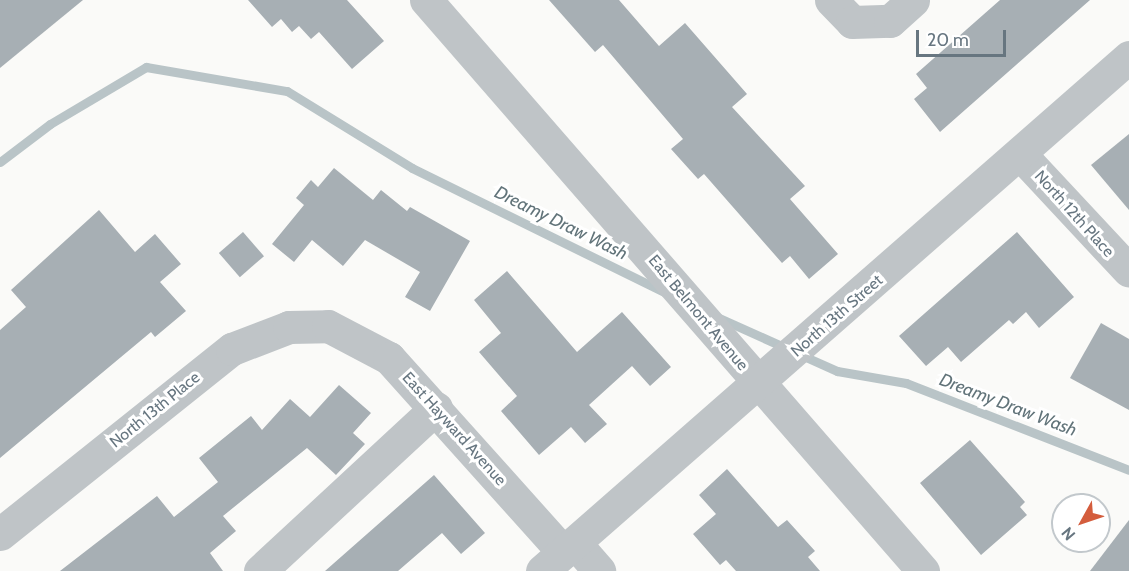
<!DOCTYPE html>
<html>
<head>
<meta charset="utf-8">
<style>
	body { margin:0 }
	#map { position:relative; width:1129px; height:571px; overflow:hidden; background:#fafaf8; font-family:Cabin,sans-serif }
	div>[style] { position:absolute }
	.stream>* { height:9px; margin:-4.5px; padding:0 4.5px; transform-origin:4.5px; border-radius:4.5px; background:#b9c4c7 }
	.building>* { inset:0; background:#a7afb4; transform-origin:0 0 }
	.minor>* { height:33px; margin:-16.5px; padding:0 16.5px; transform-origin:16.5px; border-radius:16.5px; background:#bfc4c7 }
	span { translate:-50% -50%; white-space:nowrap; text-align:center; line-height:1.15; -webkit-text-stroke:6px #fff; paint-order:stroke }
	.street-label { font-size:16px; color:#677680 }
	.water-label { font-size:18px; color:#62747a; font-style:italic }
	.north { position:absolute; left:1051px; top:493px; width:60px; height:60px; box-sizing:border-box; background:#fff; border:2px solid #c2c8cc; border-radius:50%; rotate:230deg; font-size:16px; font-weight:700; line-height:24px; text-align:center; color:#677680 }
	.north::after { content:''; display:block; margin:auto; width:21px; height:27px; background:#d45d3d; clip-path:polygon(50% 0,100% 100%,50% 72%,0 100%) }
	.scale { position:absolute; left:916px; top:30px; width:90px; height:27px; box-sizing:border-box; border:3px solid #677680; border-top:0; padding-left:8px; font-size:18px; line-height:21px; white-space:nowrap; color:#677680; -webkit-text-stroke:4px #fff; paint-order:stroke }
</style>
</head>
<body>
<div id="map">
	<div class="stream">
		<div style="left:0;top:162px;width:63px;rotate:-37.2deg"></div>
		<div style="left:50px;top:124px;width:112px;rotate:-30.7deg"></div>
		<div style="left:146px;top:67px;width:143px;rotate:9.7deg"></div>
		<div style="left:287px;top:91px;width:147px;rotate:31.6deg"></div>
		<div style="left:412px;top:168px;width:281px;rotate:26.2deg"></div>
		<div style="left:717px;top:317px;width:76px;rotate:24.2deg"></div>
		<div style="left:799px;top:354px;width:42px;rotate:24.1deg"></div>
		<div style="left:837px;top:371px;width:70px;rotate:9.9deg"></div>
		<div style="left:906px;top:383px;width:239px;rotate:21.3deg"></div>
	</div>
	<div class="building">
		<div style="clip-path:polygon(0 0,83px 0,0 68px)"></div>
		<div style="clip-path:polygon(248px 0,347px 0,384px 41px,352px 69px,319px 32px,311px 39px,299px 26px,292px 32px,281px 19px,272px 27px)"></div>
		<div style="clip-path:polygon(549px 0,619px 0,659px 46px,685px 23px,747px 94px,732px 107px,805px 186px,790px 199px,838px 254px,809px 279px,790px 256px,782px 263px,704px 174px,698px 179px,671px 149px,683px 139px,603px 45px,595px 52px)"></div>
		<div style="clip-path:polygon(1000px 0,1090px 0,940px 132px,914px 99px,927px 88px,916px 74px)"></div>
		<div style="clip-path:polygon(1129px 134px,1129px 210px,1091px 165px)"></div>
		<div style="clip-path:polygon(334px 168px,373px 200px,381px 190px,407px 211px,410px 207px,470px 241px,430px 311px,405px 297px,420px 272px,365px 240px,343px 266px,312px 240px,294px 262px,272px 244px,304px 205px,296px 198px,311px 180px,318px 187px)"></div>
		<div style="clip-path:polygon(99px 210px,135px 252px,155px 234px,181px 264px,160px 282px,186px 311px,155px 337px,151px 332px,0 458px,0 330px,26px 307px,11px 290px)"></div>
		<div style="left:243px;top:232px;width:32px;height:32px;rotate:49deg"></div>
		<div style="clip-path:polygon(1017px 232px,1074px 297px,1039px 328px,1026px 312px,1013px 324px,1009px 320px,961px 362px,948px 347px,926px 366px,899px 336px)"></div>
		<div style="clip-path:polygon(507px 271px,577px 352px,622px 312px,671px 367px,650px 386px,632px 366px,589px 405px,607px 424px,585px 443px,571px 427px,539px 455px,501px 411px,517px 396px,479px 352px,501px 333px,474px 300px)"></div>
		<div style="clip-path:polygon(1101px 323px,1129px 339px,1129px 410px,1070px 378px)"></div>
		<div style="clip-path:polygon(339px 385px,371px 413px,353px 433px,365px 444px,336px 475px,307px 448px,223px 516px,236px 531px,210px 553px,223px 571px,60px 571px,157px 496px,174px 517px,218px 482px,199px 458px,251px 416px,262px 430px,290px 399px,310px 417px)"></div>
		<div style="clip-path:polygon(970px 440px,1025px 502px,1020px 507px,1027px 515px,981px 555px,920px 483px)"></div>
		<div style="clip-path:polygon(727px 469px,778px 527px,787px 520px,815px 551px,808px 557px,820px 571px,736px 571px,726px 560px,720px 565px,693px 534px,716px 514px,699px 495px)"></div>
		<div style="clip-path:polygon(434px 475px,485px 533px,461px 554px,442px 533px,398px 571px,325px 571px)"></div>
		<div style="clip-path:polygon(1129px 520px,1129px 571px,1090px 571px)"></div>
	</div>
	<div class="minor">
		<div style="left:426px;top:0;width:757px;rotate:48.96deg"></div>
		<div style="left:831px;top:0;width:30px;rotate:46deg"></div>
		<div style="left:852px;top:22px;width:38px;rotate:-2deg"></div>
		<div style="left:890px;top:21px;width:31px;rotate:-42deg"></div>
		<div style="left:1021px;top:155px;width:158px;rotate:47deg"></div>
		<div style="left:0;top:534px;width:297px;rotate:-38.6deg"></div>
		<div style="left:232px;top:349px;width:61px;rotate:-21.1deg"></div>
		<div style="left:289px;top:327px;width:39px;rotate:-1deg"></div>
		<div style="left:328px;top:326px;width:69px;rotate:27.7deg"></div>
		<div style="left:389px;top:358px;width:261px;rotate:48.1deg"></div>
		<div style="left:575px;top:543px;width:37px;rotate:49deg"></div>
		<div style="left:260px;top:571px;width:240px;rotate:-42.8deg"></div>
		<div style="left:542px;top:571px;width:780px;rotate:-41.21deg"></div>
	</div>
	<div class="street-label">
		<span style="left:1074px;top:214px;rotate:48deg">North 12th Place</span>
		<span style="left:698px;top:313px;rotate:50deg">East Belmont Avenue</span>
		<span style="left:837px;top:316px;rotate:-41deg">North 13th Street</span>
		<span style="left:155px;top:410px;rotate:-39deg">North 13th Place</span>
		<span style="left:454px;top:429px;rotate:48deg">East Hayward Avenue</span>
	</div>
	<div class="water-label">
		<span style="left:561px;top:223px;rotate:26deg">Dreamy Draw Wash</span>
		<span style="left:1008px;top:405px;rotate:21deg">Dreamy Draw Wash</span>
	</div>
	<div class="north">N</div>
	<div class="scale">20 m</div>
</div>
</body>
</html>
